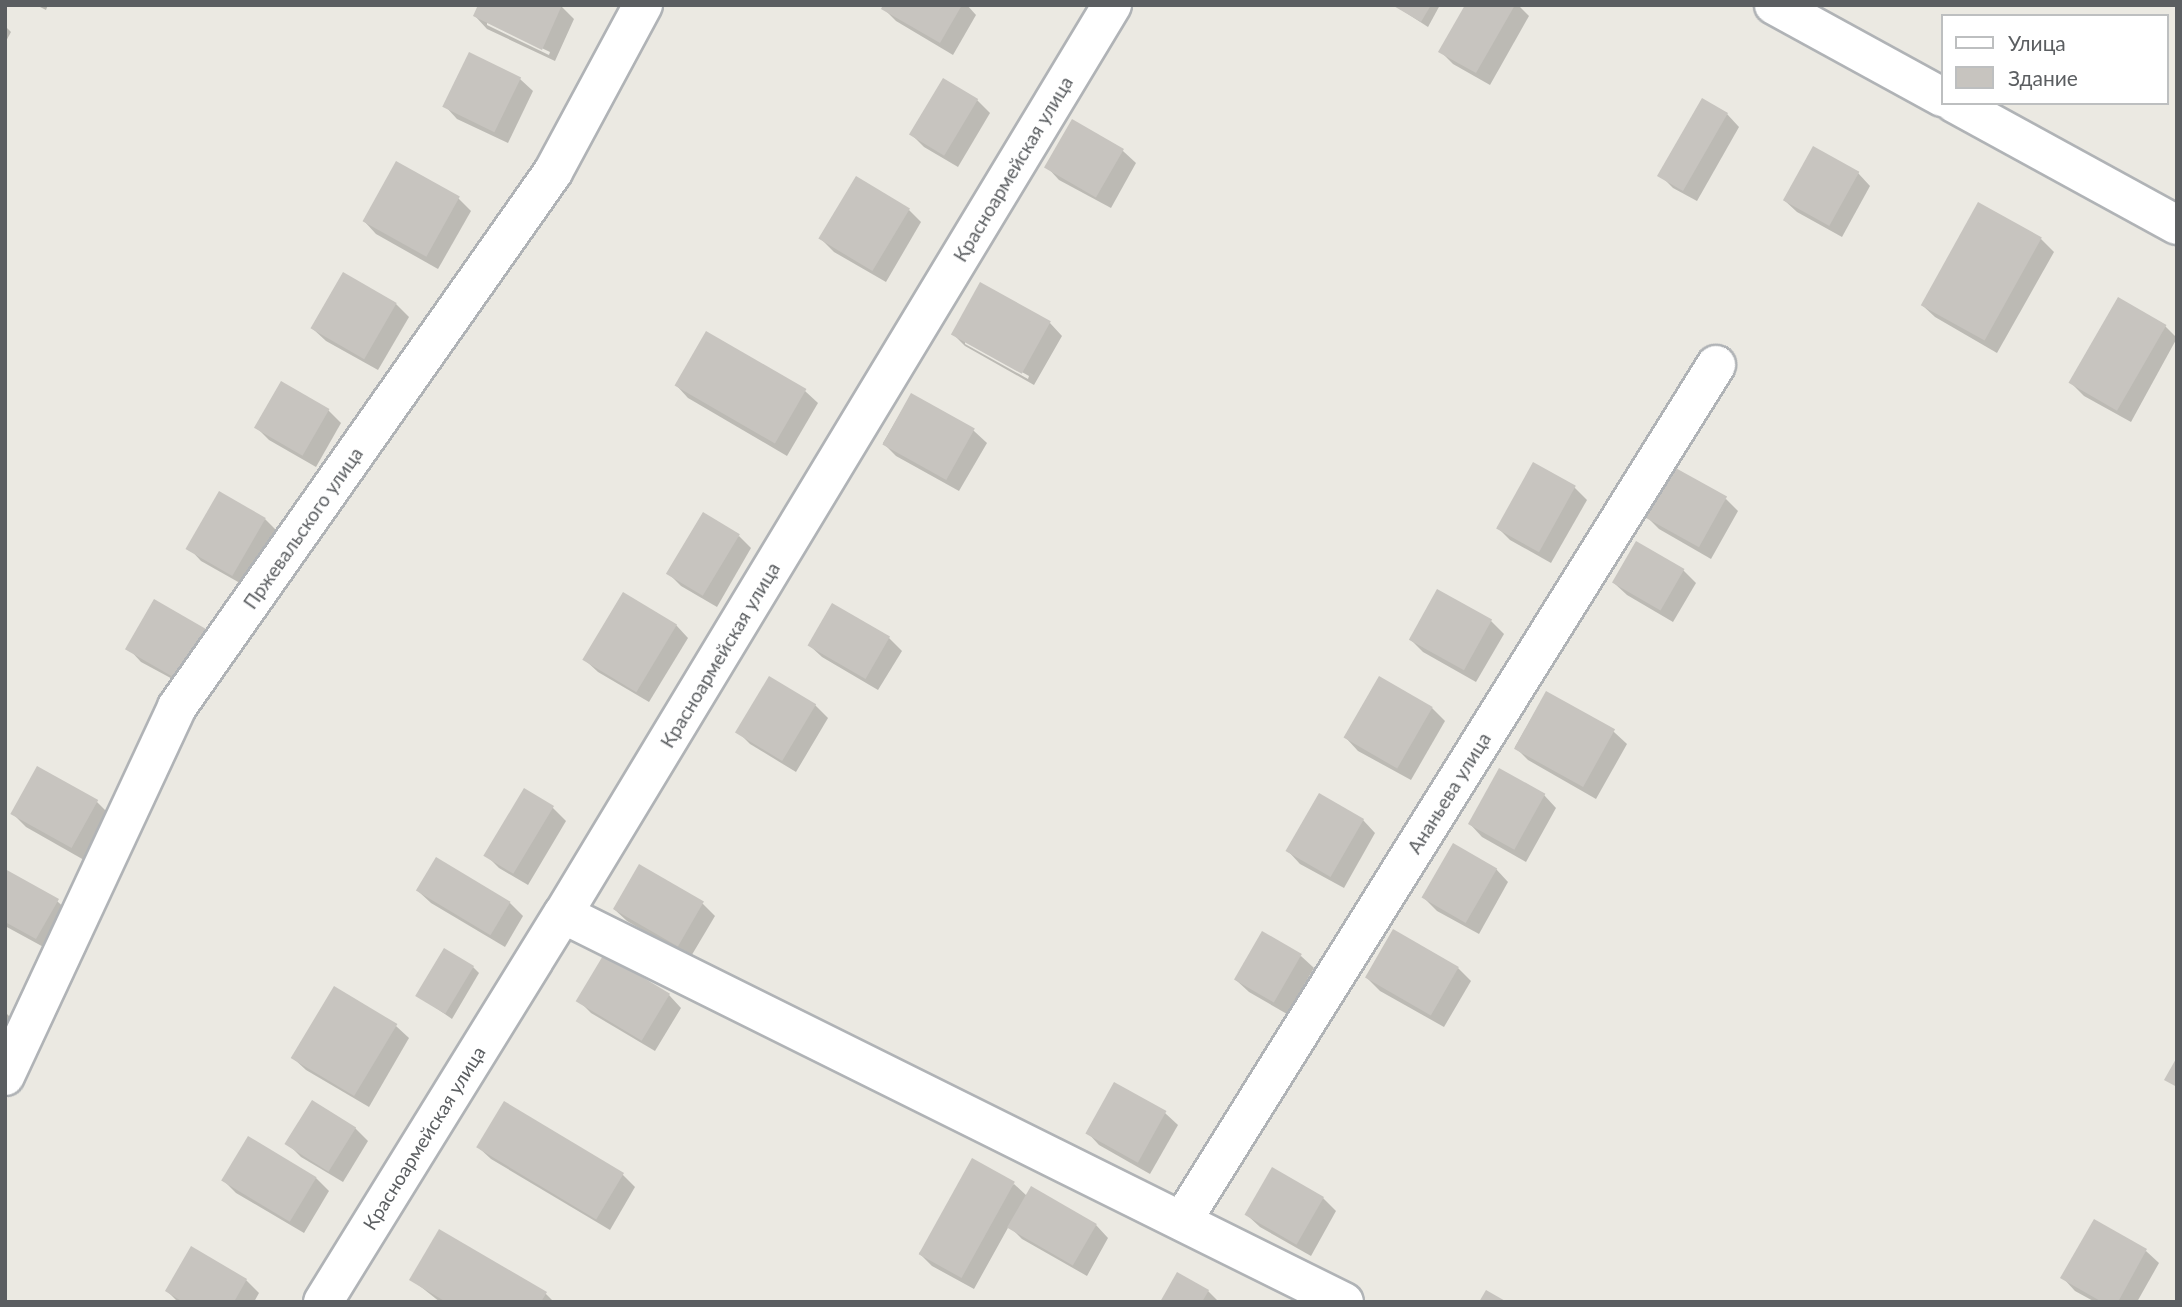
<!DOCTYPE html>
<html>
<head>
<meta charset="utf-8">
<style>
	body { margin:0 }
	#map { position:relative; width:2182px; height:1307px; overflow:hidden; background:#ebe9e2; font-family:Lato,sans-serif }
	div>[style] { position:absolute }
	.shadow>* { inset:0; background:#0003 }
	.building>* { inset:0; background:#c7c4bf; transform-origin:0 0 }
	.roads { filter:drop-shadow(2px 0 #b0b3b6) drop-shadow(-2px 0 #b0b3b6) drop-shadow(0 2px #b0b3b6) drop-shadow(0 -2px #b0b3b6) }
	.minor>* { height:38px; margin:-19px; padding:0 19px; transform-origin:19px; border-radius:19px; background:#fff }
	span { translate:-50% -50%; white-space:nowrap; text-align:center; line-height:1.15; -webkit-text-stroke:5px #fff; paint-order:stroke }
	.street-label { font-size:19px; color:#5b5e61 }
	.frame { position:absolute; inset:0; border:7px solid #5b5e61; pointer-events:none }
	.legend { position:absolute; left:1941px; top:14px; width:228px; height:91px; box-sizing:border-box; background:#fff; border:2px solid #bdbfc0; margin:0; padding:9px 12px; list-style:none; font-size:21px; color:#5b5e61 }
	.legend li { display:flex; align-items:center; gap:14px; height:35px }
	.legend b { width:35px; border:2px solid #bdbfc0 }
</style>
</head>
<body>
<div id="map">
	<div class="shadow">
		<div style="clip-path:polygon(36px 5px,48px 5px,46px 10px)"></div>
		<div style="clip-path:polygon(885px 5px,967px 5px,976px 15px,953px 55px,896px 21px,883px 8px)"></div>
		<div style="clip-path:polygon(1394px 5px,1440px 5px,1428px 27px)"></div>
		<div style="clip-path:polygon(1467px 5px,1518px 5px,1529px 16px,1490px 85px,1453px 64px,1441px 52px)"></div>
		<div style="clip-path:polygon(evenodd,561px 6px,574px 19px,555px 61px,487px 29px,475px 16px,561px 6px,487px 22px,550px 52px,549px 55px,487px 25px,487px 22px)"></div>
		<div style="clip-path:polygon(5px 26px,11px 32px,5px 43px)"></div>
		<div style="clip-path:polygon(520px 79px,533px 91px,508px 143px,457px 119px,445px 106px)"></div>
		<div style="clip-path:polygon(977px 100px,990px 113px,958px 167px,924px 147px,911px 134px)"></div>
		<div style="clip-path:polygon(1727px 114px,1739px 127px,1697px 201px,1673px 188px,1660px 175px)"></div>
		<div style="clip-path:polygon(1072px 122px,1123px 151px,1136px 163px,1111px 208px,1059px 180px,1047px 167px)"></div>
		<div style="clip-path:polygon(1858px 173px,1870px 186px,1842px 237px,1797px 212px,1784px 200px)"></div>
		<div style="clip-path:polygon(458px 198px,471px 211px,438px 269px,376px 234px,364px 221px)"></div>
		<div style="clip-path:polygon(1979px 204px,2041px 239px,2054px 252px,1997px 353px,1935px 317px,1922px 305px)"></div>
		<div style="clip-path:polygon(909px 210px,921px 222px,886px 282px,834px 252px,821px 239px)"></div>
		<div style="clip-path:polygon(344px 275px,396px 304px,409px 317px,378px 370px,326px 341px,313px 329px)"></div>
		<div style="clip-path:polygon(2118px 299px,2165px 326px,2177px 338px,2131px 422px,2084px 396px,2071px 383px)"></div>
		<div style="clip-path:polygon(evenodd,1050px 323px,1062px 336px,1034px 385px,965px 346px,952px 333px,1050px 323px,965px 340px,1029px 376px,1028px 379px,965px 344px,965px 340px)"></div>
		<div style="clip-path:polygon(281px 384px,328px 410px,341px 423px,316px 467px,269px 440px,256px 427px)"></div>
		<div style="clip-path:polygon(676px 385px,805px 391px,818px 403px,787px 456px,688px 398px)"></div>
		<div style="clip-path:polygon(911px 395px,974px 431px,987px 443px,959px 491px,896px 456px,883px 443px)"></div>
		<div style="clip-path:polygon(1574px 487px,1587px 500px,1551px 563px,1510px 540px,1497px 527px)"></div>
		<div style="clip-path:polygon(1726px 499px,1738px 511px,1711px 559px,1659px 529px,1646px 516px)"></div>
		<div style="clip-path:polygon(265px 519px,278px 532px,247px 587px,201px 561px,189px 548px)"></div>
		<div style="clip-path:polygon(739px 536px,751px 548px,717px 607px,681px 586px,669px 574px)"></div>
		<div style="clip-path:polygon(1683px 570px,1696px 583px,1673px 622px,1627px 595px,1614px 583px)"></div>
		<div style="clip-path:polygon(1491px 621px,1504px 634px,1476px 682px,1423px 652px,1410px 639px)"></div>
		<div style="clip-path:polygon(676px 625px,688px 638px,649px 702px,598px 672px,585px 660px)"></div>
		<div style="clip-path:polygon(205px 630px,218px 643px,191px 689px,141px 662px,129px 649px)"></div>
		<div style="clip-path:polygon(889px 638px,902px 651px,878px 690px,822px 657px,809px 645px)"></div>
		<div style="clip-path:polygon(1546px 693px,1614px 732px,1627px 744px,1596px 799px,1528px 760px,1515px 747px)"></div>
		<div style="clip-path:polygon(815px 705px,828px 718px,796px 772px,750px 744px,737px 731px)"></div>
		<div style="clip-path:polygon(1432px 708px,1445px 721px,1411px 780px,1358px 751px,1346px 738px)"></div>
		<div style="clip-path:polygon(525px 791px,553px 808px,566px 821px,528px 885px,499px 868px,486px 855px)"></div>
		<div style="clip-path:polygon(1544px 795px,1556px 808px,1526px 862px,1482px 837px,1470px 824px)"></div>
		<div style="clip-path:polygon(97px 802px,110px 815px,84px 860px,26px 827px,13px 814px)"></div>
		<div style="clip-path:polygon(1363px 820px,1375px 833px,1344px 888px,1300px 864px,1288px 851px)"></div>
		<div style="clip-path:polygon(1496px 869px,1508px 882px,1479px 934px,1437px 911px,1424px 898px)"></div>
		<div style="clip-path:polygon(5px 871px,57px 901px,70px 913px,49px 950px,5px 926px)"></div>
		<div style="clip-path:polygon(418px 891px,510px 903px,523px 916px,505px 947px,431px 903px)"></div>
		<div style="clip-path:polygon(703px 904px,715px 916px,690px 958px,627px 921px,614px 909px)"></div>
		<div style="clip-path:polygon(1301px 956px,1314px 968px,1287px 1014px,1249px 992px,1236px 980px)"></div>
		<div style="clip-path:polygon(473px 967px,479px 973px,452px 1019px,419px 996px)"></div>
		<div style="clip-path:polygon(1458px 968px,1471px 981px,1444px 1027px,1380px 991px,1367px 978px)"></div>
		<div style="clip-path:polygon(669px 995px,681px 1008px,655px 1051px,591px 1013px,578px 1000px)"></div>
		<div style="clip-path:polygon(5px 1012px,13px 1020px,5px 1034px)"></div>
		<div style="clip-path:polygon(396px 1026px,409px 1038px,369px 1107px,306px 1070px,293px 1058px)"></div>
		<div style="clip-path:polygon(1165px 1113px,1178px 1125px,1150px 1174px,1099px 1145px,1087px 1132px)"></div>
		<div style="clip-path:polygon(355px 1128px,368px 1141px,343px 1182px,301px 1157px,288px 1144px)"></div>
		<div style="clip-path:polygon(478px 1147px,623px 1175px,635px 1187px,610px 1230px,491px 1159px)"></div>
		<div style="clip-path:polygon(316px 1178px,329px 1191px,304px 1233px,236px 1193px,223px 1180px)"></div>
		<div style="clip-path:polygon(1014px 1184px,1027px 1196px,1096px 1225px,1108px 1238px,1087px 1276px,1022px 1239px,1009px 1226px,974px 1289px,932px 1266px,919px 1253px)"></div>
		<div style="clip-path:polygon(1323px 1198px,1336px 1211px,1311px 1256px,1260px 1227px,1247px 1215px)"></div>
		<div style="clip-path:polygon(192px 1248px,246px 1280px,259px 1293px,254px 1302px,178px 1302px,167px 1291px)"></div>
		<div style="clip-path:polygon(2146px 1251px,2159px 1263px,2137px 1302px,2095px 1302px,2075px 1291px,2063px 1278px)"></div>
		<div style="clip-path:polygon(411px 1279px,546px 1294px,554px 1302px,440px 1302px)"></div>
		<div style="clip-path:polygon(1208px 1291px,1219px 1302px,1162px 1302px)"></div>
	</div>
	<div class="building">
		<div style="clip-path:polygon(478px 5px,562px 5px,542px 50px,473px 16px)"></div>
		<div style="clip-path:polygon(883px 5px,962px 5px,940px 43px,881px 9px)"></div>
		<div style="clip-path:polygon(1392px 5px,1431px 5px,1421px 22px)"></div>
		<div style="clip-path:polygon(1465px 5px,1515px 5px,1476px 73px,1438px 52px)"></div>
		<div style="left:469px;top:52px;width:58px;height:61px;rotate:26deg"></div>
		<div style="left:943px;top:78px;width:41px;height:66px;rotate:31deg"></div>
		<div style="left:1702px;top:98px;width:30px;height:90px;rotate:30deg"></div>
		<div style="left:1072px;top:119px;width:60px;height:56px;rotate:30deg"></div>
		<div style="left:1813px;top:146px;width:53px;height:62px;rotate:29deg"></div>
		<div style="left:396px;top:161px;width:73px;height:69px;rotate:29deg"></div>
		<div style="left:856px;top:176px;width:63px;height:73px;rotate:31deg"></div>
		<div style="left:1978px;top:202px;width:73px;height:118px;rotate:29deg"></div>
		<div style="left:343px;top:272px;width:62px;height:65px;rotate:30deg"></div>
		<div style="left:980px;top:282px;width:81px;height:60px;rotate:29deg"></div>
		<div style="left:2118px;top:297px;width:56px;height:99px;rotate:30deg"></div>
		<div style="left:706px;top:331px;width:116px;height:63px;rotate:30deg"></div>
		<div style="left:281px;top:381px;width:56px;height:54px;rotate:30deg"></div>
		<div style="left:911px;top:393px;width:73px;height:59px;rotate:29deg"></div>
		<div style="left:1533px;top:462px;width:49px;height:76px;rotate:29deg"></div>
		<div style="left:1672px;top:466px;width:63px;height:58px;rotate:29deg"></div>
		<div style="left:219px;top:491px;width:54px;height:67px;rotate:30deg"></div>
		<div style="left:703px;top:512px;width:43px;height:72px;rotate:31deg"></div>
		<div style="left:1636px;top:541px;width:56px;height:48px;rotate:30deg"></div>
		<div style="left:1437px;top:589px;width:63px;height:58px;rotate:29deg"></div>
		<div style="left:623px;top:592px;width:63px;height:79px;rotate:31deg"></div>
		<div style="left:154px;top:599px;width:60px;height:58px;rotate:30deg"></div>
		<div style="left:832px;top:603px;width:67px;height:49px;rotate:30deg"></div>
		<div style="left:769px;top:676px;width:55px;height:66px;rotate:31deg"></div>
		<div style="left:1379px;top:676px;width:62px;height:71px;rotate:30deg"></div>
		<div style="left:1546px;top:691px;width:79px;height:66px;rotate:29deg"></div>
		<div style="left:37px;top:766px;width:70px;height:55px;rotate:29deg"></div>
		<div style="left:1499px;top:768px;width:53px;height:64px;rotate:29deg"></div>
		<div style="left:524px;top:788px;width:35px;height:79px;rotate:31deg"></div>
		<div style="left:1319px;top:793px;width:52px;height:67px;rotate:30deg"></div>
		<div style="left:1453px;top:843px;width:51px;height:63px;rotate:30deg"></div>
		<div style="left:436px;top:857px;width:87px;height:39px;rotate:31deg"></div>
		<div style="left:639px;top:864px;width:75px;height:52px;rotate:30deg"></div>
		<div style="clip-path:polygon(5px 869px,59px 899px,36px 939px,5px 922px)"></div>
		<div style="left:1393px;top:929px;width:76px;height:56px;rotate:30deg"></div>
		<div style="left:1262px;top:931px;width:46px;height:56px;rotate:30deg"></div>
		<div style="left:444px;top:948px;width:35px;height:56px;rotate:31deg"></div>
		<div style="left:604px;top:954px;width:77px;height:55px;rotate:31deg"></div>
		<div style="left:334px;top:986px;width:74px;height:84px;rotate:31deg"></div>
		<div style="clip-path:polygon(2177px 1057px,2177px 1087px,2164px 1080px)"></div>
		<div style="left:1114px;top:1082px;width:60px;height:59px;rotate:29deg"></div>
		<div style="left:312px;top:1100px;width:52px;height:52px;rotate:32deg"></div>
		<div style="left:504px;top:1101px;width:140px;height:54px;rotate:31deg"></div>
		<div style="left:248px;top:1136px;width:80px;height:52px;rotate:31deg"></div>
		<div style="left:972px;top:1158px;width:49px;height:110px;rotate:29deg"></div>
		<div style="left:1272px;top:1167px;width:60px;height:55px;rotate:30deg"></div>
		<div style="left:1031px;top:1186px;width:76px;height:48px;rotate:30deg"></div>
		<div style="clip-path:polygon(2094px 1219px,2147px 1249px,2118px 1302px,2102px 1302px,2060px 1278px)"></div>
		<div style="clip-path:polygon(439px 1229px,547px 1292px,541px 1302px,446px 1302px,409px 1280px)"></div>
		<div style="clip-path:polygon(191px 1246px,247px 1279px,234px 1302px,183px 1302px,165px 1291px)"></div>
		<div style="clip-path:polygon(1177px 1272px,1209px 1290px,1202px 1302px,1160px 1302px)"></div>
		<div style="clip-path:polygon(1486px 1290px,1507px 1302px,1479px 1302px)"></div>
	</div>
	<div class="roads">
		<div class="minor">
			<div style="left:1774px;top:5px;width:192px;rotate:28.7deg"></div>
			<div style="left:1954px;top:103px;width:254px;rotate:28.7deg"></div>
			<div style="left:563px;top:914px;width:872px;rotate:26.42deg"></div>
			<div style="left:5px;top:1076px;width:407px;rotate:-65deg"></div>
			<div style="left:177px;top:707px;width:654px;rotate:-54.9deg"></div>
			<div style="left:553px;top:172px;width:190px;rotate:-61.7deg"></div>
			<div style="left:1182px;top:1221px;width:1009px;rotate:-58.04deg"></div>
			<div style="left:323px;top:1302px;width:456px;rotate:-58.3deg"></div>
			<div style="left:563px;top:914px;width:1062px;rotate:-58.87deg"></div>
		</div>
	</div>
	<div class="street-label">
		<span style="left:1013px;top:169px;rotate:-59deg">Красноармейская улица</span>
		<span style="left:303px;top:528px;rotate:-55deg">Пржевальского улица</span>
		<span style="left:720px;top:655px;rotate:-59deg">Красноармейская улица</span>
		<span style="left:1449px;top:793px;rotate:-58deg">Ананьева улица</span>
		<span style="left:424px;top:1138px;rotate:-58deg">Красноармейская улица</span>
	</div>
	<div class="frame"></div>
	<ul class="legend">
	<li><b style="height:9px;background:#fff"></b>Улица</li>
	<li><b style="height:19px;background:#c7c4bf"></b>Здание</li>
	</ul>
</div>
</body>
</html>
